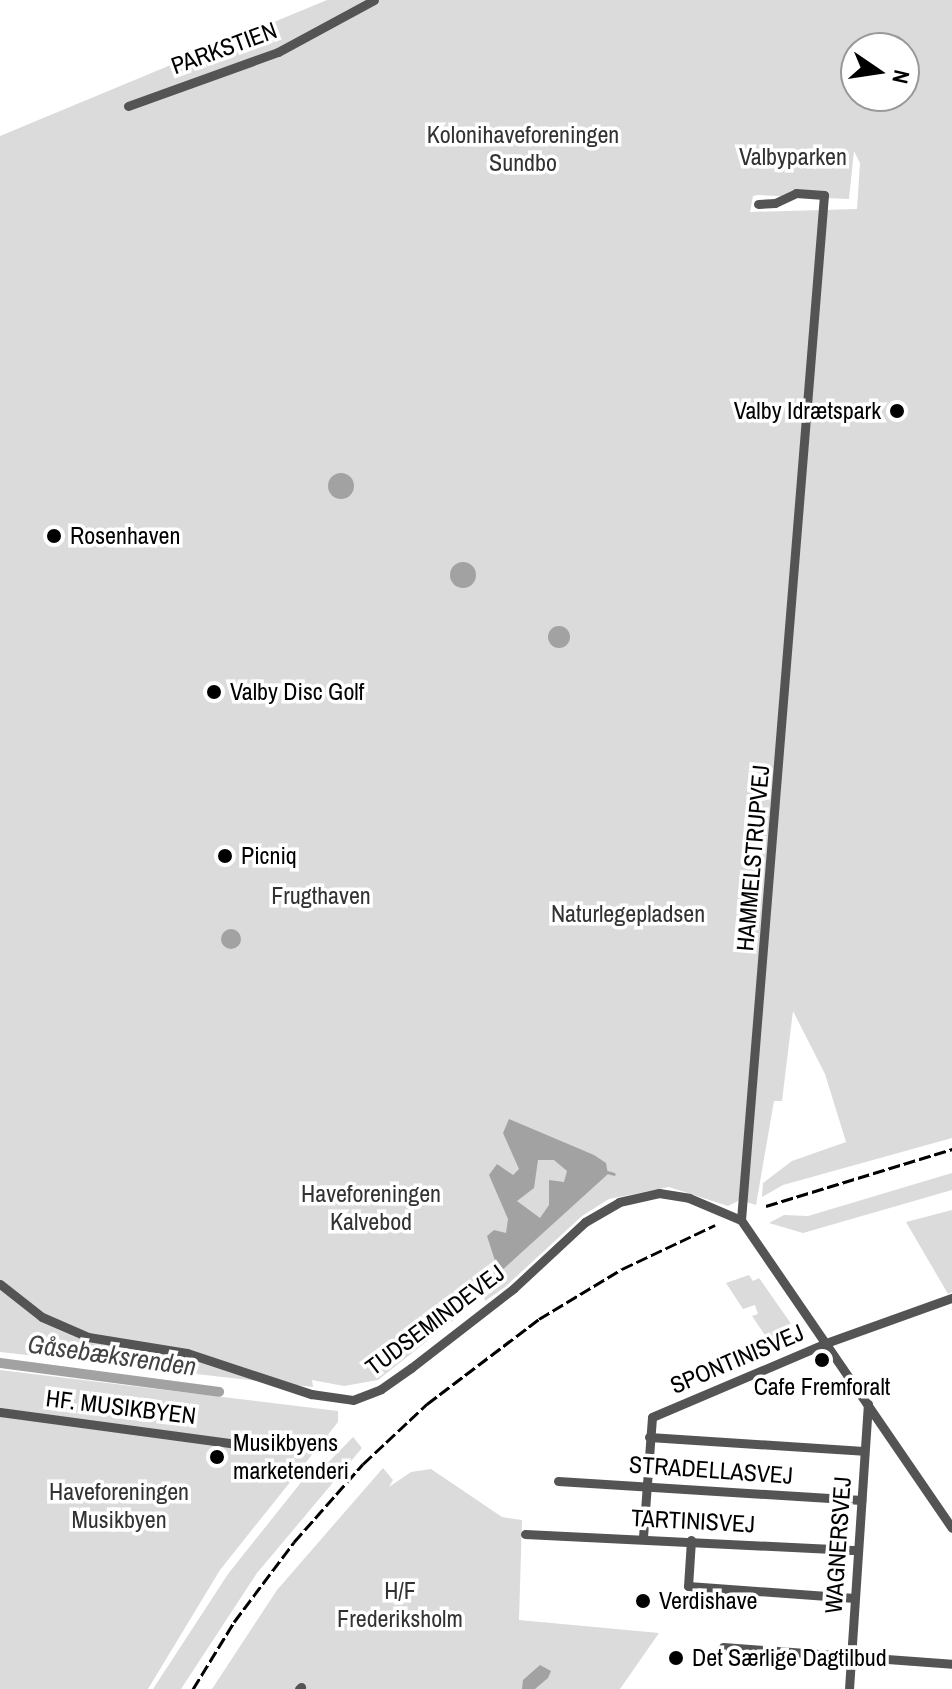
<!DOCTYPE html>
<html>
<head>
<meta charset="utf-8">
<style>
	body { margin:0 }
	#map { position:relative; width:952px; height:1689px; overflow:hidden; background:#fff; font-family:"Archivo Narrow",sans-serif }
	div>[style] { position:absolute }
	.green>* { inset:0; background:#dbdbdb }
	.water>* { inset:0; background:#a2a2a2 }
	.round { border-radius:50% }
	.stream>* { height:3px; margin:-1.5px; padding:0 1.5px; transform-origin:1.5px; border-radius:1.5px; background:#a2a2a2 }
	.canal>* { height:10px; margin:-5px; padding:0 5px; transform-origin:5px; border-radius:5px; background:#a2a2a2 }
	.minor>* { height:9px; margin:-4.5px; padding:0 4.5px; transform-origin:4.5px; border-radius:4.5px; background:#545454 }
	.rail>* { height:3px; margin-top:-1.5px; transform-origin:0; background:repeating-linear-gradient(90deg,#000 0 12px,transparent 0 16px) }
	.dots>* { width:22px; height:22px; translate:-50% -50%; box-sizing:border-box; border:4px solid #fff; border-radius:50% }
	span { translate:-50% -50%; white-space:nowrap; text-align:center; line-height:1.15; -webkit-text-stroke:7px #fff; paint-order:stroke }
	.street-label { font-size:24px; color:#000 }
	.park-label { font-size:24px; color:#323232 }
	.poi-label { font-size:24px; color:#000 }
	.right { translate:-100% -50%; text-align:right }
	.left { translate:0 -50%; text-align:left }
	.water-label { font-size:26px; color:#434343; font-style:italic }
	.north { position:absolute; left:840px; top:32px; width:80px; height:80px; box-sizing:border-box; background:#fff; border:2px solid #999; border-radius:50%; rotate:103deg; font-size:22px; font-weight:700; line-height:32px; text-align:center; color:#000 }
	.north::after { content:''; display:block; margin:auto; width:28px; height:36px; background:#000; clip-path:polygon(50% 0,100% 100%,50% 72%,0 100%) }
</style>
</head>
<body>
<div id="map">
	<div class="green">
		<div style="clip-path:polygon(evenodd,327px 0,952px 0,952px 1138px,783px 1185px,762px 1197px,763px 1183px,792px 1161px,846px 1142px,825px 1074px,793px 1011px,782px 1101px,774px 1101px,756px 1205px,740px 1200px,728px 1206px,669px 1187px,609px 1199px,582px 1216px,505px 1287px,485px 1301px,484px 1296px,378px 1380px,344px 1386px,312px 1380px,313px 1387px,0 1352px,0 136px,327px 0,856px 48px,904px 48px,904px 96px,856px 96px,856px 48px,327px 0,854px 151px,860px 163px,857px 209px,750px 212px,753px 196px,758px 195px,849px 199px,854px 151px)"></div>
		<div style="clip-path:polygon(952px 1173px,952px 1190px,803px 1233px,769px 1223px,784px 1215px,808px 1216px)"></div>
		<div style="clip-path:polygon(952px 1210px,952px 1292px,948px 1294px,906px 1222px)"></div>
		<div style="clip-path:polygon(749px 1275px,753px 1281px,759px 1278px,792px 1325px,769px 1341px,752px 1316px,758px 1314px,755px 1305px,743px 1309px,726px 1283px)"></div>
		<div style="clip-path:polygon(0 1370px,338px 1411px,338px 1422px,220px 1570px,148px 1689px,0 1689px)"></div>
		<div style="clip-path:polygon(353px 1437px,362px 1448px,257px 1573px,181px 1689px,153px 1689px,228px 1574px,310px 1471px,315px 1476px)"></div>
		<div style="clip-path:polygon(383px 1468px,393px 1480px,389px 1487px,411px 1472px,431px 1469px,502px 1517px,522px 1520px,519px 1620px,659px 1633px,620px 1689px,212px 1689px,277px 1590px)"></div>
	</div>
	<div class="water">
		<div class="round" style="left:328px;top:473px;width:26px;height:26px"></div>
		<div class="round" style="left:450px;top:562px;width:26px;height:26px"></div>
		<div class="round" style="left:548px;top:626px;width:22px;height:22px"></div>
		<div class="round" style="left:221px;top:929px;width:20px;height:20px"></div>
		<div style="clip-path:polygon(evenodd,509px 1119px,594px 1155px,606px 1163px,608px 1174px,499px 1273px,487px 1236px,494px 1230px,506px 1233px,508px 1219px,489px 1175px,497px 1164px,513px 1175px,519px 1169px,503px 1133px,509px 1119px,538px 1160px,554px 1160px,567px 1171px,564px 1182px,549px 1180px,549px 1205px,540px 1218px,517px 1201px,534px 1188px,538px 1160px)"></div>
		<div style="clip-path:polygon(540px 1665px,551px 1671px,548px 1678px,535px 1689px,522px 1689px,523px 1680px)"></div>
	</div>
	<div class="stream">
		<div style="left:607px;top:1172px;width:7px;rotate:16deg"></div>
	</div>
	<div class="canal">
		<div style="left:0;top:1363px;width:221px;rotate:7.5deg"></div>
	</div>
	<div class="minor">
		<div style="left:128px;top:106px;width:159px;rotate:-19.8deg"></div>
		<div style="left:278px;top:52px;width:109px;rotate:-28.4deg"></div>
		<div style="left:758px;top:204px;width:17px;rotate:-3deg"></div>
		<div style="left:775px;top:203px;width:23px;rotate:-25deg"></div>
		<div style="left:796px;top:193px;width:28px;rotate:4deg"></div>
		<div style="left:824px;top:195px;width:1028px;rotate:94.63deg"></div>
		<div style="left:741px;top:1220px;width:373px;rotate:55.6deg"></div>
		<div style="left:0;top:1284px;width:53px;rotate:38.2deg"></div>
		<div style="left:42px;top:1317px;width:50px;rotate:23.5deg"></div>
		<div style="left:88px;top:1337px;width:100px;rotate:9.2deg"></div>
		<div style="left:187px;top:1353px;width:131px;rotate:18.3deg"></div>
		<div style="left:311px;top:1394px;width:42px;rotate:8.1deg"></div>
		<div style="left:353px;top:1400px;width:30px;rotate:-21deg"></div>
		<div style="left:381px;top:1389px;width:37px;rotate:-35deg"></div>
		<div style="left:411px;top:1368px;width:130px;rotate:-37.8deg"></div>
		<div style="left:514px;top:1288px;width:97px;rotate:-42.9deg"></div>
		<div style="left:585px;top:1222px;width:39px;rotate:-30deg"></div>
		<div style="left:619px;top:1202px;width:41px;rotate:-12.7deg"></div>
		<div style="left:659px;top:1193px;width:30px;rotate:9deg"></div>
		<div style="left:689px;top:1198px;width:56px;rotate:22.9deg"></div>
		<div style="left:0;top:1412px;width:239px;rotate:7.7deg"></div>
		<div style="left:649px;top:1437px;width:215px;rotate:3.7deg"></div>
		<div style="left:558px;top:1481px;width:304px;rotate:3.6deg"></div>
		<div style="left:525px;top:1534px;width:333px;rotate:2.8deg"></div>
		<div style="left:643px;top:1537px;width:120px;rotate:-85.7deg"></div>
		<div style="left:652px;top:1417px;width:189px;rotate:-23deg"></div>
		<div style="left:826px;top:1343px;width:134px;rotate:-19.7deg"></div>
		<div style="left:691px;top:1540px;width:46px;rotate:93.7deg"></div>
		<div style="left:688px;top:1586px;width:167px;rotate:4.1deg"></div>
		<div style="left:723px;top:1647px;width:230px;rotate:4.2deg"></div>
		<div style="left:299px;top:1689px;width:3px;rotate:-45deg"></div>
		<div style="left:849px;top:1689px;width:286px;rotate:-86.2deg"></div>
	</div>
	<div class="rail">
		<div style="left:766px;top:1206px;width:195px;rotate:-17deg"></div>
		<div style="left:193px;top:1689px;width:79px;rotate:-58.5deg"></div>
		<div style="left:234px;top:1622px;width:100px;rotate:-53.1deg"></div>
		<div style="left:294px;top:1542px;width:104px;rotate:-48.5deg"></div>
		<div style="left:363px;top:1464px;width:88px;rotate:-43.2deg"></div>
		<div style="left:427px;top:1404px;width:141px;rotate:-37.2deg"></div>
		<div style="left:539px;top:1319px;width:97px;rotate:-31.1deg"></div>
		<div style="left:622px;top:1269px;width:103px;rotate:-25.3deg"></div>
	</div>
	<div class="dots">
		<div style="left:897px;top:411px;background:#000"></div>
		<div style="left:54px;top:536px;background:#000"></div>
		<div style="left:214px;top:692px;background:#000"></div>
		<div style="left:225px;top:856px;background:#000"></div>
		<div style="left:822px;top:1360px;background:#000"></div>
		<div style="left:217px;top:1457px;background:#000"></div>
		<div style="left:643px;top:1601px;background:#000"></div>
		<div style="left:676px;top:1658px;background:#000"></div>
	</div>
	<div class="street-label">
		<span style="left:224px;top:48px;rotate:-20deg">PARKSTIEN</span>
		<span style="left:753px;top:858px;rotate:-85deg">HAMMELSTRUPVEJ</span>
		<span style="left:435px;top:1320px;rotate:-37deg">TUDSEMINDEVEJ</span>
		<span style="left:737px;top:1359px;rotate:-23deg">SPONTINISVEJ</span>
		<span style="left:121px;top:1407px;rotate:7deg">HF. MUSIKBYEN</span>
		<span style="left:711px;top:1470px;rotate:4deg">STRADELLASVEJ</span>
		<span style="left:693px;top:1521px;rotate:3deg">TARTINISVEJ</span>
		<span style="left:838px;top:1545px;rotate:-86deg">WAGNERSVEJ</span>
	</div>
	<div class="park-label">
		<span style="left:523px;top:149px">Kolonihaveforeningen<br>Sundbo</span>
		<span style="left:793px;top:157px">Valbyparken</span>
		<span style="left:321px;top:896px">Frugthaven</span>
		<span style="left:628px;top:914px">Naturlegepladsen</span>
		<span style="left:371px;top:1208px">Haveforeningen<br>Kalvebod</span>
		<span style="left:119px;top:1506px">Haveforeningen<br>Musikbyen</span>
		<span style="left:400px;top:1605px">H/F<br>Frederiksholm</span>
	</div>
	<div class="poi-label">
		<span class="right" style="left:881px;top:411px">Valby Idrætspark</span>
		<span class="left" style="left:70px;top:536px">Rosenhaven</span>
		<span class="left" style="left:230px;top:692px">Valby Disc Golf</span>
		<span class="left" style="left:241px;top:856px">Picniq</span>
		<span style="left:822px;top:1387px">Cafe Fremforalt</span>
		<span class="left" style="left:233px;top:1457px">Musikbyens<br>marketenderi</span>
		<span class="left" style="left:659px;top:1601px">Verdishave</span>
		<span class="left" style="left:692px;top:1658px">Det Særlige Dagtilbud</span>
	</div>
	<div class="water-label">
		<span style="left:112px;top:1355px;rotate:8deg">Gåsebæksrenden</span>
	</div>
	<div class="north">N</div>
</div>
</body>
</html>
